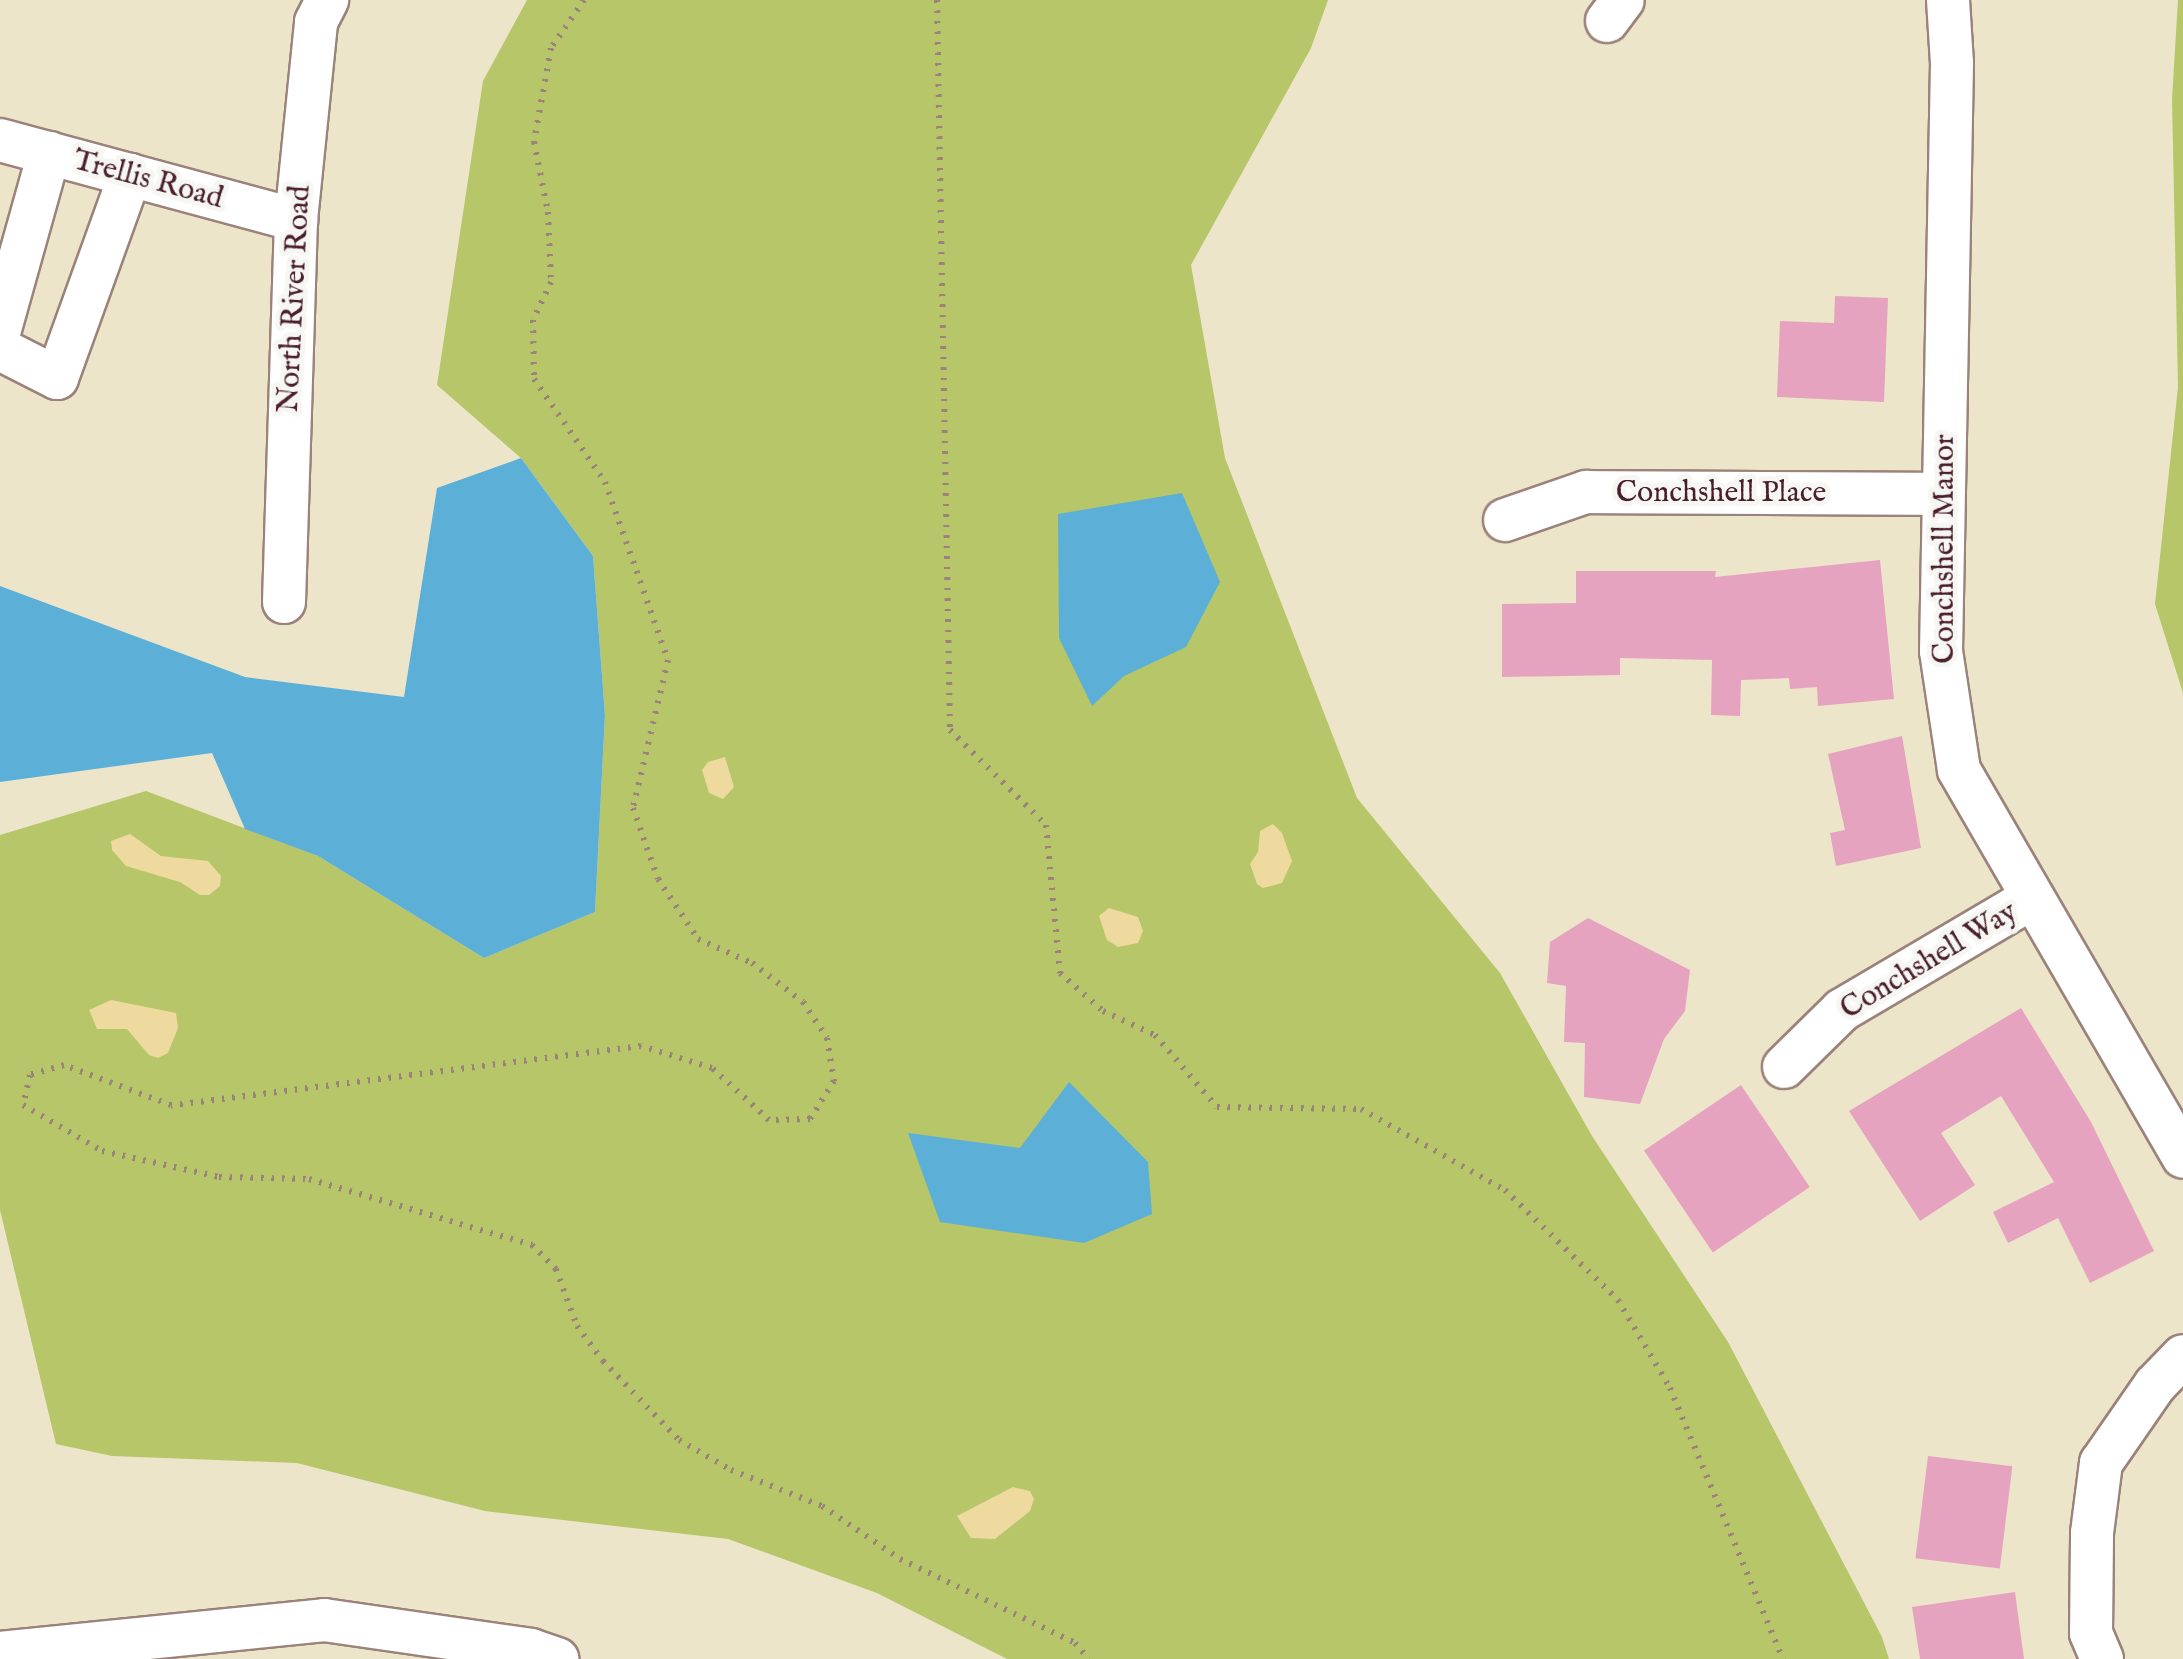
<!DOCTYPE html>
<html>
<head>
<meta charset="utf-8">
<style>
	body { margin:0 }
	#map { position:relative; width:2183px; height:1659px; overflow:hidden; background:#ece5ca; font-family:"IM FELL English",serif }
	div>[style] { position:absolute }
	.green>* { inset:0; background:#b6c668 }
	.sand>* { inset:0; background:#eeda9e }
	.water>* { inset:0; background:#5cb0d8 }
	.building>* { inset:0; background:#e6a3bf; transform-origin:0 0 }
	.path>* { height:6px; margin-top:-3px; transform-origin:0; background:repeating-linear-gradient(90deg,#9b827a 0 2.5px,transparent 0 10.5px) }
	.roads { filter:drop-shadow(2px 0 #9b827a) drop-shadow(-2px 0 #9b827a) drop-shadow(0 2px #9b827a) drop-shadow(0 -2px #9b827a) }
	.minor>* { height:42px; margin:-21px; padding:0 21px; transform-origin:21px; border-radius:21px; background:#fff }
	span { translate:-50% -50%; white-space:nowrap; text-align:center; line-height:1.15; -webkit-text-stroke:10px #f6f6f2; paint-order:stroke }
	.street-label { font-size:30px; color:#4a1f2b }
</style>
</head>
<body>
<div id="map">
	<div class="green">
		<div style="clip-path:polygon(527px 0,1328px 0,1311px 48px,1191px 265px,1225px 458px,1357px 798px,1500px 973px,1592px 1136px,1728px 1342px,1882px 1637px,1889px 1659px,1007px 1659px,877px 1593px,728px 1539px,485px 1511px,297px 1463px,112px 1456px,56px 1444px,0 1210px,0 835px,146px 791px,318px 856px,484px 958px,595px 912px,605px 715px,593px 556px,521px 458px,437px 385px,483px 81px)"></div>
		<div style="clip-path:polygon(2178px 0,2183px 0,2183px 693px,2155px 604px,2178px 387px,2172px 99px)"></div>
	</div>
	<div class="sand">
		<div style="clip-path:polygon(725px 757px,734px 787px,723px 799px,709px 793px,702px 770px,708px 762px)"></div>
		<div style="clip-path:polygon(1273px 824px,1282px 833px,1292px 861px,1282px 883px,1263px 888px,1257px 884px,1250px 864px,1258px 852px,1260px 831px)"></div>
		<div style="clip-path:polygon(130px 834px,161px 856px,208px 861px,221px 876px,220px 886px,209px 895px,200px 895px,180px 882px,126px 866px,112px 850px,111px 841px)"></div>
		<div style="clip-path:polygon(1109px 908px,1138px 917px,1143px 931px,1138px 943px,1118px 947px,1107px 940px,1099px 916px)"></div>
		<div style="clip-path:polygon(111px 1000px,176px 1013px,178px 1028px,168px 1053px,158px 1058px,149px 1055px,127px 1029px,97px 1029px,89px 1010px)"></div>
		<div style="clip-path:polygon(1013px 1487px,1030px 1491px,1034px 1499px,1030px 1511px,995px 1539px,971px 1538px,957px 1516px)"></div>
	</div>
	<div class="water">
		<div style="clip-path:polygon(521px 458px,593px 556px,605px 715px,595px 912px,484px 958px,318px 856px,245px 829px,212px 753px,0 782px,0 586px,245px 677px,404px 697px,437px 488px)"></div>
		<div style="clip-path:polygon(1182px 493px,1220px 582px,1186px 647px,1124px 676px,1092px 706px,1059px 638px,1058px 514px)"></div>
		<div style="clip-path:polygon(1069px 1082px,1148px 1162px,1152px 1214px,1084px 1243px,940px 1222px,908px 1133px,1020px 1148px)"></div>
	</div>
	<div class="building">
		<div style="clip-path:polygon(1835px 296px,1888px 298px,1884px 402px,1777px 397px,1780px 321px,1834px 323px)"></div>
		<div style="clip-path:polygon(1880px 560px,1894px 699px,1818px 706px,1817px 687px,1790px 689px,1789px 678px,1741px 680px,1740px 716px,1711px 715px,1712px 660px,1620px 658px,1620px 675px,1502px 677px,1502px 604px,1576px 603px,1576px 571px,1716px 571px,1715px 577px)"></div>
		<div style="clip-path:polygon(1902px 736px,1921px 848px,1836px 866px,1830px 833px,1845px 830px,1828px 754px)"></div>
		<div style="clip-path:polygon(1588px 918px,1690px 970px,1685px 1011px,1664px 1039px,1640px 1104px,1584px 1097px,1585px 1043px,1564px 1042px,1566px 986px,1547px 983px,1550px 942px)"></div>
		<div style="clip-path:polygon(2021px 1008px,2091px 1122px,2154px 1251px,2090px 1283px,2058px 1218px,2008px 1243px,1993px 1212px,2054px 1182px,2001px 1096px,1941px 1133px,1975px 1185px,1920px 1221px,1849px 1111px)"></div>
		<div style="left:1741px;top:1085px;width:123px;height:117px;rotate:56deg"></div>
		<div style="left:1928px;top:1456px;width:85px;height:103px;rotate:7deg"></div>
		<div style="clip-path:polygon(2015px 1592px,2024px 1659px,1920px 1659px,1912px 1607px)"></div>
	</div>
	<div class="path">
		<div style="left:584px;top:0;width:58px;rotate:124.5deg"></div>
		<div style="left:551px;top:48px;width:96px;rotate:100.3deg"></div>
		<div style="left:534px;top:142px;width:71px;rotate:78.7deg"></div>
		<div style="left:548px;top:212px;width:70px;rotate:87.5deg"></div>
		<div style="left:551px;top:282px;width:42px;rotate:115.3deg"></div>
		<div style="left:533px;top:320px;width:59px;rotate:89deg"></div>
		<div style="left:534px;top:379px;width:125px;rotate:55.4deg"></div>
		<div style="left:605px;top:482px;width:189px;rotate:70.5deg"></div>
		<div style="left:668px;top:660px;width:152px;rotate:103.3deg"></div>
		<div style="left:633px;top:808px;width:75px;rotate:70.6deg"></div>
		<div style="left:658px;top:879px;width:72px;rotate:56.3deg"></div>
		<div style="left:698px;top:939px;width:59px;rotate:24deg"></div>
		<div style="left:752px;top:963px;width:64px;rotate:37.4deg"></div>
		<div style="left:803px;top:1002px;width:43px;rotate:56.3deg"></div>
		<div style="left:827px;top:1038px;width:44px;rotate:80.8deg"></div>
		<div style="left:834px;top:1081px;width:45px;rotate:122.3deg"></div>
		<div style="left:810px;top:1119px;width:41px;rotate:178.6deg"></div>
		<div style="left:769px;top:1120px;width:77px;rotate:-137.6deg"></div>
		<div style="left:712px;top:1068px;width:74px;rotate:-162.8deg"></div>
		<div style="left:641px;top:1046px;width:474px;rotate:172.8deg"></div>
		<div style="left:171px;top:1105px;width:114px;rotate:-159.5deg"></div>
		<div style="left:64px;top:1065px;width:35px;rotate:164deg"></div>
		<div style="left:30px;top:1075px;width:31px;rotate:103deg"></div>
		<div style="left:23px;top:1105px;width:91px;rotate:30.2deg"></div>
		<div style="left:102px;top:1151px;width:120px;rotate:12.5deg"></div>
		<div style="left:219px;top:1177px;width:90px;rotate:1.3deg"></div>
		<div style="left:309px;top:1179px;width:233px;rotate:16.5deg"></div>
		<div style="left:532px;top:1245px;width:34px;rotate:45deg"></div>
		<div style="left:556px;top:1269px;width:61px;rotate:69.8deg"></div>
		<div style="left:577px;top:1326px;width:44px;rotate:53.4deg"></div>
		<div style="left:603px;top:1361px;width:110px;rotate:46.1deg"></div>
		<div style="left:679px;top:1440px;width:60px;rotate:30deg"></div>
		<div style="left:731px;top:1470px;width:98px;rotate:21.6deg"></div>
		<div style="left:822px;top:1506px;width:94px;rotate:34.2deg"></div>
		<div style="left:900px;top:1559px;width:194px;rotate:25.6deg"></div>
		<div style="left:1075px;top:1643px;width:21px;rotate:49deg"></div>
		<div style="left:937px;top:0;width:730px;rotate:88.98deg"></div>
		<div style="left:950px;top:730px;width:135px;rotate:44.7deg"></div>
		<div style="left:1046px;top:825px;width:149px;rotate:84.6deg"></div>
		<div style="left:1060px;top:973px;width:57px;rotate:41.5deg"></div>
		<div style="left:1103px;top:1011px;width:57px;rotate:24.8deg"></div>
		<div style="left:1155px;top:1035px;width:95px;rotate:49.3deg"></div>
		<div style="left:1217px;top:1107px;width:144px;rotate:0.8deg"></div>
		<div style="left:1361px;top:1109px;width:165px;rotate:29.4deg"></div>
		<div style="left:1505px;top:1190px;width:158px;rotate:44.2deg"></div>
		<div style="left:1618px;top:1300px;width:102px;rotate:59.4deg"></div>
		<div style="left:1670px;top:1388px;width:294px;rotate:67.4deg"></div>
	</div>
	<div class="roads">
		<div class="minor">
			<div style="left:1948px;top:0;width:63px;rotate:86.4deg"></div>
			<div style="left:1952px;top:63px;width:588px;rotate:91.07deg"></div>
			<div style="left:1941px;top:651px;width:120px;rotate:81.4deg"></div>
			<div style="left:1959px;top:770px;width:447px;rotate:59.9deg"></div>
			<div style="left:1607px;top:21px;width:26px;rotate:-53deg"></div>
			<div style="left:0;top:140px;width:307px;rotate:15.1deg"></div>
			<div style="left:0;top:329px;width:183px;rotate:-74.4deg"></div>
			<div style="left:0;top:349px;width:64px;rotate:27deg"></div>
			<div style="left:57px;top:378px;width:216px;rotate:-70.2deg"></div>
			<div style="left:1505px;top:520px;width:86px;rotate:-19.1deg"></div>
			<div style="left:1586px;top:492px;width:356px;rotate:0.3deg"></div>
			<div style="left:284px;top:602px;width:382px;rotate:-88.2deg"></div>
			<div style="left:296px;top:220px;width:199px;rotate:-84.2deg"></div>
			<div style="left:316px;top:22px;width:25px;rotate:-63deg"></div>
			<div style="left:1784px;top:1067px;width:81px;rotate:-44.5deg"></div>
			<div style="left:1842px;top:1010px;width:221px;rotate:-30.5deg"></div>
			<div style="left:0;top:1653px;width:326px;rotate:-5.8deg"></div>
			<div style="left:324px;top:1620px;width:209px;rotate:8.2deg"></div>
			<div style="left:531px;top:1650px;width:28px;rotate:19deg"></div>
			<div style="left:2102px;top:1659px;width:28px;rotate:-113deg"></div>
			<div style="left:2091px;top:1633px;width:100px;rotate:-89.4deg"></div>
			<div style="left:2092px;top:1533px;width:71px;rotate:-82.7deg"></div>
			<div style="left:2101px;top:1463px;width:95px;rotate:-55.3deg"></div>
			<div style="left:2155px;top:1385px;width:40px;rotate:-46deg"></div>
		</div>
	</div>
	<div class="street-label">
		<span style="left:148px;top:180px;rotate:15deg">Trellis Road</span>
		<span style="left:295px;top:299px;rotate:-87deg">North River Road</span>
		<span style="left:1721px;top:493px">Conchshell Place</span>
		<span style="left:1945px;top:549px;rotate:-90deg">Conchshell Manor</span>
		<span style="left:1929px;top:961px;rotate:-31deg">Conchshell Way</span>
	</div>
</div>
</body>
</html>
